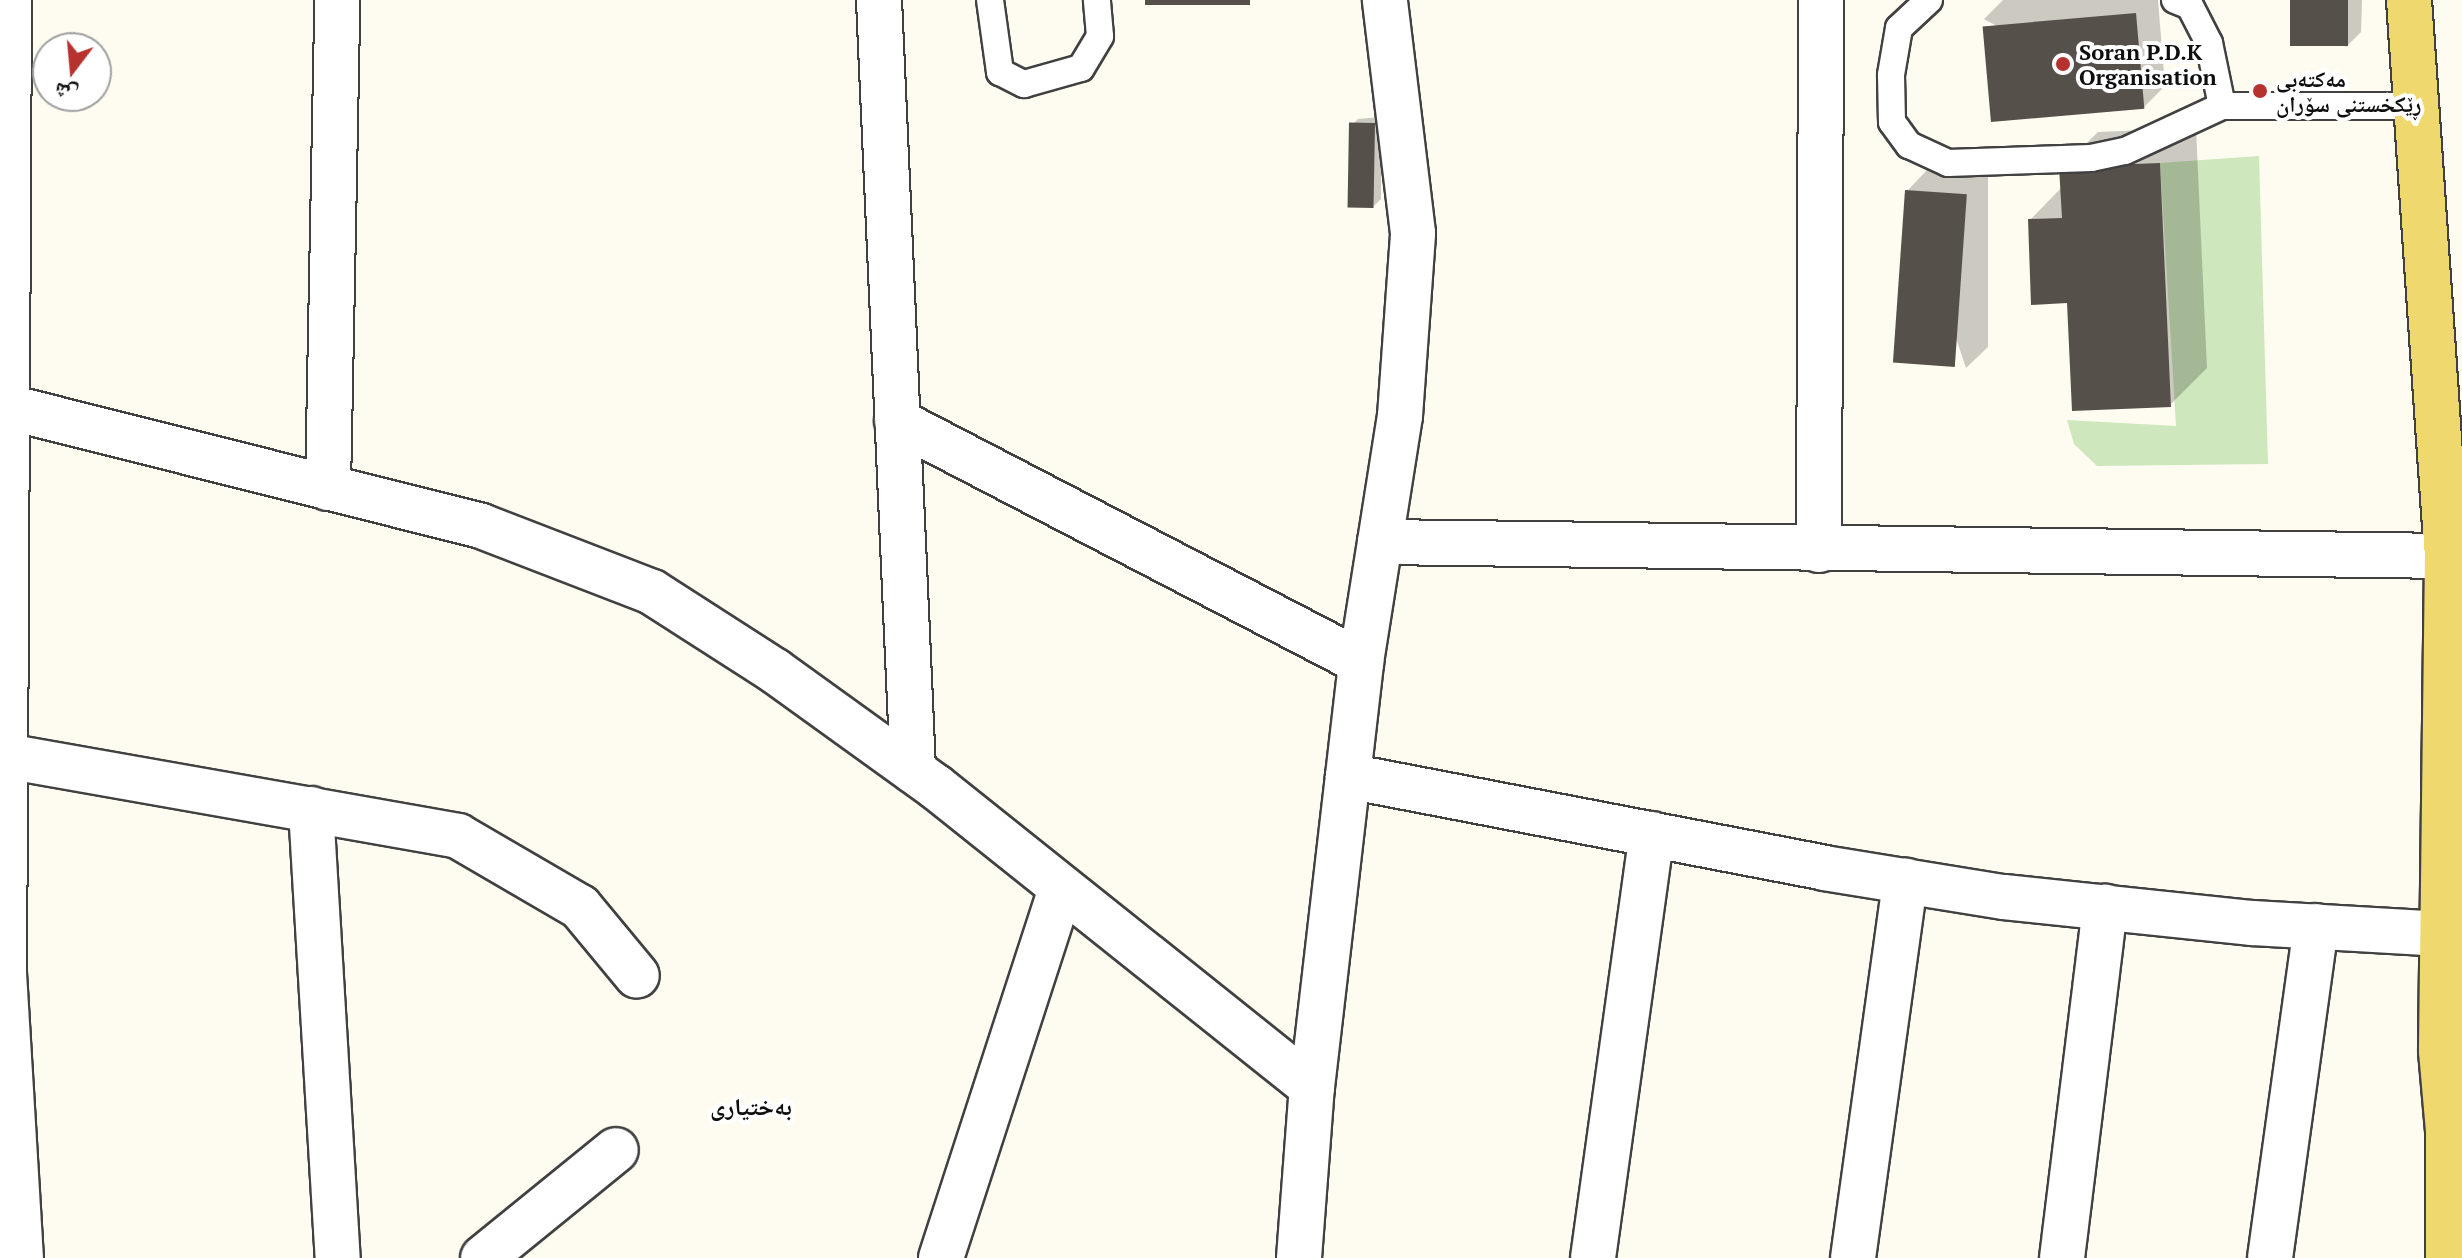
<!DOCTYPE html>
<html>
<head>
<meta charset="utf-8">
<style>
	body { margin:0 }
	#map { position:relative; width:2462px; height:1258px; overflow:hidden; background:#fefcf1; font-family:"PT Serif","Noto Naskh Arabic",serif }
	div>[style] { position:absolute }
	.green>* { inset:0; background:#cfe7bc }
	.shadow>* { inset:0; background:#0003 }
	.building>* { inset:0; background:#56504b; transform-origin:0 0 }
	.roads { filter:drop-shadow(2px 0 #414141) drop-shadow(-2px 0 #414141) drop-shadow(0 2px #414141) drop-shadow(0 -2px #414141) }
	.lane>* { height:26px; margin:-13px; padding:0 13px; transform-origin:13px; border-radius:13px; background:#fff }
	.street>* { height:44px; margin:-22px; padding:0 22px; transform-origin:22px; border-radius:22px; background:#fff }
	.primary>* { height:44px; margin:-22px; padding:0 22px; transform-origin:22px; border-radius:22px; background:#efd96f }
	.dots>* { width:22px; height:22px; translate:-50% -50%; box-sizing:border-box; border:4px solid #fff; border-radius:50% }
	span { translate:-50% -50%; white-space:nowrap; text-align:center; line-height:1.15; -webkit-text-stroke:8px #fff; paint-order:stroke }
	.poi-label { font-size:22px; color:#0e0e0e; font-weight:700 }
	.left { translate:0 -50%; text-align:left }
	.neighbourhood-label { font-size:24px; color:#0e0e0e; font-weight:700 }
	.north { position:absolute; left:32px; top:32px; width:80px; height:80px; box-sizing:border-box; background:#fff; border:2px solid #9f9f9f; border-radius:50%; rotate:196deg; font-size:22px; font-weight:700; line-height:32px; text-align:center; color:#0e0e0e }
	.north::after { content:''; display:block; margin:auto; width:28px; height:36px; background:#b6322f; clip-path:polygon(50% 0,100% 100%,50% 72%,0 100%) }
</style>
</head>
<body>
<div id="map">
	<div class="green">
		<div style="clip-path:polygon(2259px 156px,2268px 464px,2097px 466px,2074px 444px,2067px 420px,2176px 426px,2160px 163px)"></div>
	</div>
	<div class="shadow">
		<div style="clip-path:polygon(2003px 0,2158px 0,2165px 86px,2144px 107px,1984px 19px)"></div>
		<div style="clip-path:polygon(2292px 0,2362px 0,2361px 32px,2346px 47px)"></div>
		<div style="clip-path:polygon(1381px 117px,1381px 199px,1374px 206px,1351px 126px,1358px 119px)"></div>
		<div style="clip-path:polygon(2196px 128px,2207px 368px,2170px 405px,2069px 301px,2030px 220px,2062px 187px,2061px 168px,2098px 132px)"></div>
		<div style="clip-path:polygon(1928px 169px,1988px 173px,1988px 347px,1966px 368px,1907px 191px)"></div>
	</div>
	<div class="building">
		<div style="left:1145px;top:0;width:105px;height:5px"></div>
		<div style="left:2290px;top:0;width:58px;height:46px"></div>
		<div style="left:2136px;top:13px;width:96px;height:154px;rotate:85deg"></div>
		<div style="left:1375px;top:123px;width:85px;height:26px;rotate:91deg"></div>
		<div style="clip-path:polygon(2160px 163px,2171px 407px,2072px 411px,2067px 303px,2031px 305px,2028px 219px,2062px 218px,2059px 167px)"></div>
		<div style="left:1905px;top:190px;width:62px;height:173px;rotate:4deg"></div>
	</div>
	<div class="roads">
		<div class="lane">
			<div style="left:990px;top:0;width:73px;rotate:82.1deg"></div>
			<div style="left:1000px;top:72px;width:27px;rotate:27deg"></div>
			<div style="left:1024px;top:84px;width:59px;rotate:-15.7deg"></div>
			<div style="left:1081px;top:68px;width:37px;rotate:-59deg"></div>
			<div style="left:1100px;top:36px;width:36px;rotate:-95deg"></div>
			<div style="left:1929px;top:0;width:41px;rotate:137deg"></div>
			<div style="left:1899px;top:28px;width:48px;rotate:99.7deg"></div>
			<div style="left:1891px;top:75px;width:47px;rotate:88.8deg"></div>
			<div style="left:1892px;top:122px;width:29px;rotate:54deg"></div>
			<div style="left:1909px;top:145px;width:43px;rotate:24.8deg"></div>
			<div style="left:1948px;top:163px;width:143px;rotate:-2deg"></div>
			<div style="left:2091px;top:158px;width:35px;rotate:-12deg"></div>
			<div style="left:2125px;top:151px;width:107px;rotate:-24.9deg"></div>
			<div style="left:2222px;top:106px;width:196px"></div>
			<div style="left:2175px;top:0;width:16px;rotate:22deg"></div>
			<div style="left:2190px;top:6px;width:42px;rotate:62.8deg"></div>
			<div style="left:2209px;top:43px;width:64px;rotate:78.3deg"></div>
		</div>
		<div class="street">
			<div style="left:9px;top:0;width:973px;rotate:90.29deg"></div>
			<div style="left:4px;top:973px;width:286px;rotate:86.6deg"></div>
			<div style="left:879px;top:0;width:771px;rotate:87.47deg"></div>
			<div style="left:8px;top:407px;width:488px;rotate:14.1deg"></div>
			<div style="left:481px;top:526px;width:183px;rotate:21.1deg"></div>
			<div style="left:652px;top:592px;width:146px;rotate:32.7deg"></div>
			<div style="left:775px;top:671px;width:198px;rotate:35.8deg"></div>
			<div style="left:936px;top:787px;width:481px;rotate:38.6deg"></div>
			<div style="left:897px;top:421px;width:523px;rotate:27.45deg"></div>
			<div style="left:328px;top:488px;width:488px;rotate:-88.9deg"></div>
			<div style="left:1380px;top:542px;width:1067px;rotate:0.75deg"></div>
			<div style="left:1819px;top:550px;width:550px;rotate:-89.79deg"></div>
			<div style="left:0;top:755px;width:465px;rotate:10deg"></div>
			<div style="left:458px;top:836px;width:141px;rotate:30.2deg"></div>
			<div style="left:580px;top:907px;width:89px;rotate:50.4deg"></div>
			<div style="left:1348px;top:776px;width:485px;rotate:10.9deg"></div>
			<div style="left:1824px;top:868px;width:182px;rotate:9.2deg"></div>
			<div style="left:2004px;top:897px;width:250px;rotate:6deg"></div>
			<div style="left:2253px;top:923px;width:190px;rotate:3.3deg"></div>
			<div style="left:311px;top:809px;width:450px;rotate:86.6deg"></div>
			<div style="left:483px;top:1258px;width:171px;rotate:-39.1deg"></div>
			<div style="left:941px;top:1258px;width:389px;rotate:-72deg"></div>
			<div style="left:1299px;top:1258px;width:171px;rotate:-85.7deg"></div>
			<div style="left:1312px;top:1087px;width:428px;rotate:-83.4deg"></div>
			<div style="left:1361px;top:662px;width:249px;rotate:-81deg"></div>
			<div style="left:1400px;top:416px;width:183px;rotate:-85.9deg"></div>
			<div style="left:1413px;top:233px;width:235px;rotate:-96.9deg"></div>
			<div style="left:1593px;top:1258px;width:428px;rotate:-82.1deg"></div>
			<div style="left:1853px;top:1258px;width:381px;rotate:-82.1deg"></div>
			<div style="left:2062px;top:1258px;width:354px;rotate:-83deg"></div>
			<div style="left:2270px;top:1258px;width:335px;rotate:-82.1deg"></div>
		</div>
		<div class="primary">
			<div style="left:2409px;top:0;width:557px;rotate:86.09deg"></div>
			<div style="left:2447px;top:556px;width:495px;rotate:90.7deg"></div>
			<div style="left:2441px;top:1051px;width:80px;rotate:85deg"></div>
			<div style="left:2448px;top:1131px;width:127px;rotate:90deg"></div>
		</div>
	</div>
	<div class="dots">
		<div style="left:2063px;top:64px;background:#b6322f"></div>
		<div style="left:2260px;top:91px;background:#b6322f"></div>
	</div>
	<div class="poi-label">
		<span class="left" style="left:2079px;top:64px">Soran P.D.K<br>Organisation</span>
		<span class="left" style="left:2276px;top:91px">مەکتەبی<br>ڕێکخستنی سۆران</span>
	</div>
	<div class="neighbourhood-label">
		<span style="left:751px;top:1107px">بەختیاری</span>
	</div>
	<div class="north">ش</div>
</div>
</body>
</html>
